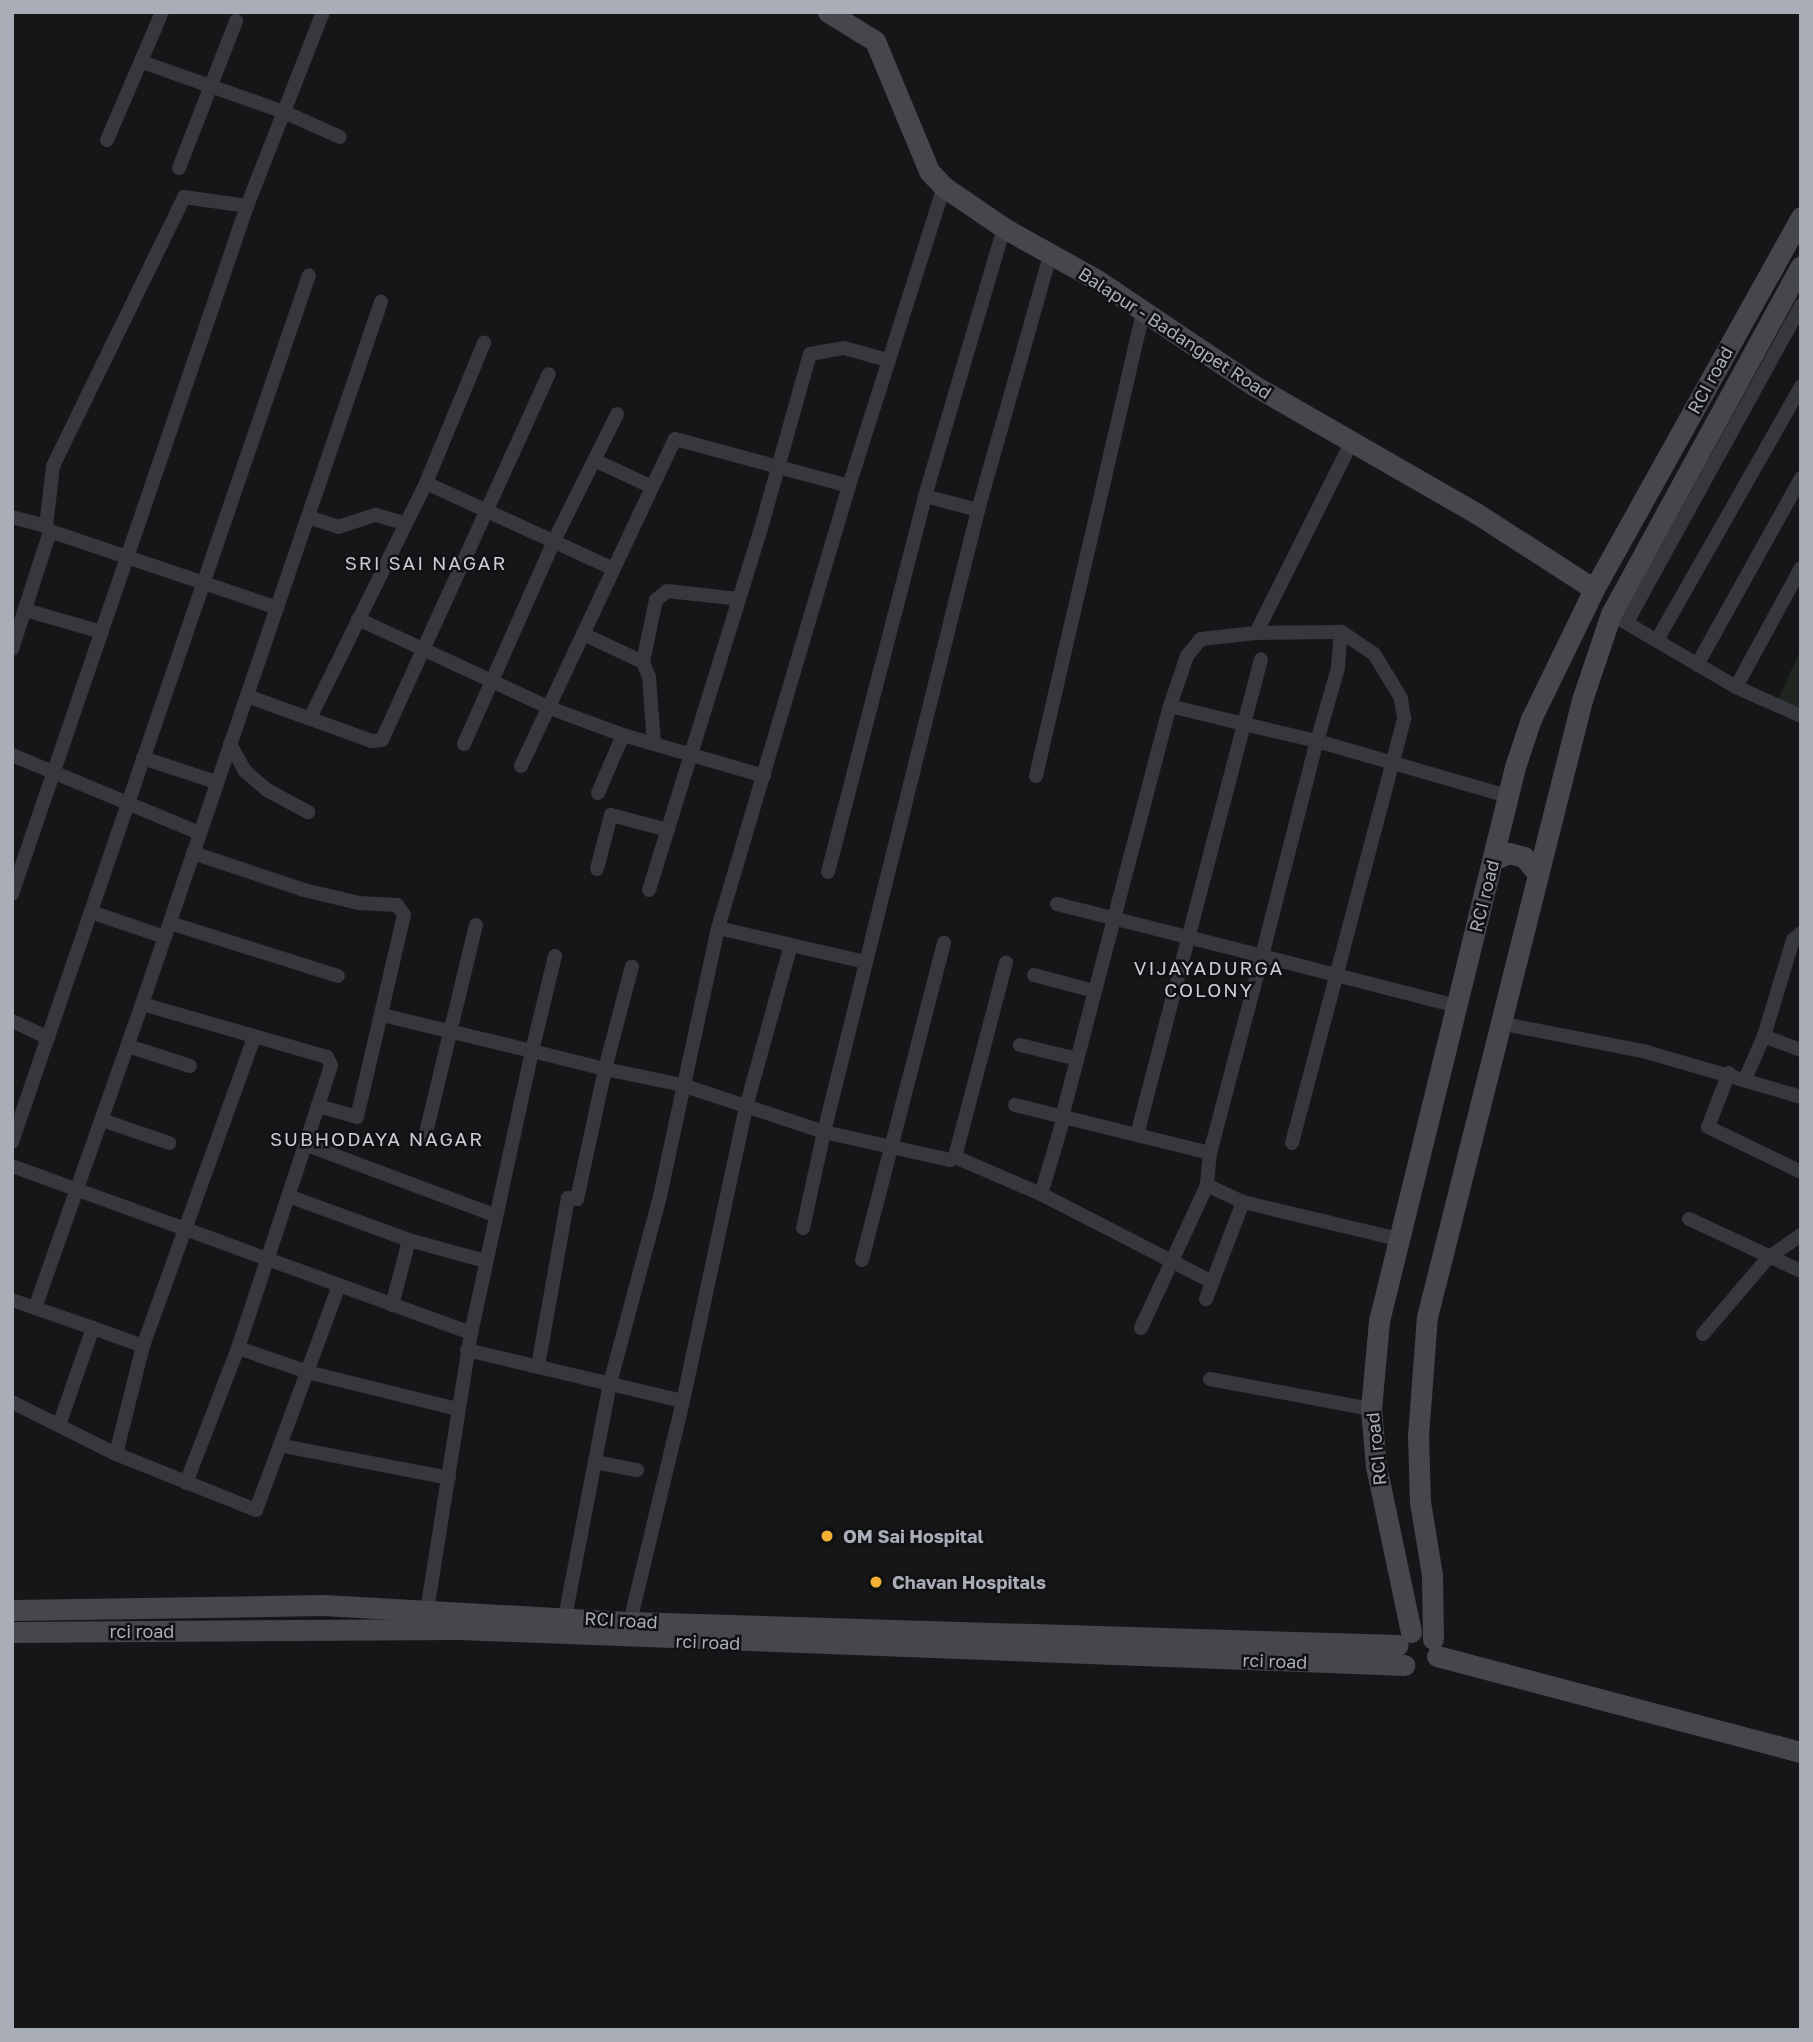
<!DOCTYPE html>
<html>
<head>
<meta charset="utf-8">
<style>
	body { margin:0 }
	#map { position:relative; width:1813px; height:2042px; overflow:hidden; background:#161618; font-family:"Golos Text",sans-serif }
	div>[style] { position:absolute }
	.green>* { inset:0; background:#1e261f }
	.street>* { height:14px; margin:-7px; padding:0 7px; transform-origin:7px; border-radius:7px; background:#37383d }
	.secondary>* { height:21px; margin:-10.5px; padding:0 10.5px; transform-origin:10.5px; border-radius:10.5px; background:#45474d }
	.dots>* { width:19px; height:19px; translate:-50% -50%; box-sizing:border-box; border:4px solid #111113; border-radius:50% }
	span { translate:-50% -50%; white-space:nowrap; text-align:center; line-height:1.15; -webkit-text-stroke:5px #111113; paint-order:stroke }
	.street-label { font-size:18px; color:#a8adb8 }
	.poi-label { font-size:18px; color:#a8adb8; font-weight:700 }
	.left { translate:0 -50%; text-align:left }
	.neighbourhood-label { font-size:19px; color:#c9ccd4; letter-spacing:2px }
	.frame { position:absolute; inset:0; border:14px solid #a8adb8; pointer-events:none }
</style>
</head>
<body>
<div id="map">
	<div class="green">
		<div style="clip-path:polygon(1801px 648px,1801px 708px,1778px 700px)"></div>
	</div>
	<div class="street">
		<div style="left:142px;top:62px;width:151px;rotate:19.4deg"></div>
		<div style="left:284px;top:112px;width:61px;rotate:24.1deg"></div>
		<div style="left:107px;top:140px;width:139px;rotate:-66.7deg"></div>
		<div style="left:179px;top:168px;width:158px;rotate:-68.8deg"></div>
		<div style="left:594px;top:460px;width:62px;rotate:24.9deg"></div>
		<div style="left:426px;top:483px;width:205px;rotate:24.6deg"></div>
		<div style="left:925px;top:496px;width:55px;rotate:14.8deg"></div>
		<div style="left:12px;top:517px;width:35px;rotate:15deg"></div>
		<div style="left:311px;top:518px;width:28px;rotate:18deg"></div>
		<div style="left:338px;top:527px;width:40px;rotate:-18deg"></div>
		<div style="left:376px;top:515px;width:29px;rotate:16deg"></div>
		<div style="left:50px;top:531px;width:240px;rotate:18.7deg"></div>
		<div style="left:25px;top:610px;width:80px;rotate:15.9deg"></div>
		<div style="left:1618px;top:618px;width:137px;rotate:30.3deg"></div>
		<div style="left:1736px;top:687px;width:71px;rotate:24deg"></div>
		<div style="left:358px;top:619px;width:212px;rotate:24.9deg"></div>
		<div style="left:550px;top:708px;width:78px;rotate:20.3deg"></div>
		<div style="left:623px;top:735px;width:147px;rotate:16.2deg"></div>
		<div style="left:1627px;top:622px;width:362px;rotate:-61.2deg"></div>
		<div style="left:1256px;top:633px;width:85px;rotate:-0.7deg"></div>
		<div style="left:1341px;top:632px;width:36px;rotate:95deg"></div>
		<div style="left:1338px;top:668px;width:76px;rotate:106deg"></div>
		<div style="left:1317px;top:741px;width:199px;rotate:16.1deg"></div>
		<div style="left:583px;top:634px;width:66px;rotate:25deg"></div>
		<div style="left:1657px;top:640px;width:292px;rotate:-60.4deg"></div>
		<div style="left:12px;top:649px;width:124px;rotate:-72.1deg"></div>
		<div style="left:50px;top:531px;width:6px;rotate:-129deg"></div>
		<div style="left:46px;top:526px;width:60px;rotate:-83.3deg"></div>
		<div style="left:53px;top:466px;width:299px;rotate:-64deg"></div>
		<div style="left:184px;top:197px;width:64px;rotate:8.1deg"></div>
		<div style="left:1697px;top:665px;width:214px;rotate:-60.9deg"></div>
		<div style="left:1736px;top:687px;width:136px;rotate:-61.4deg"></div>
		<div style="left:247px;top:696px;width:133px;rotate:19.8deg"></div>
		<div style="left:372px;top:741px;width:10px;rotate:-6deg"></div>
		<div style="left:382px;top:740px;width:402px;rotate:-65.5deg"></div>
		<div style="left:1170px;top:706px;width:53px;rotate:-71.2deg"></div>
		<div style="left:1187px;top:656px;width:22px;rotate:-51deg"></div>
		<div style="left:1201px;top:639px;width:55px;rotate:-6.2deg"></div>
		<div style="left:1256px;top:633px;width:212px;rotate:-63.4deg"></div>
		<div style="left:310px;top:718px;width:262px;rotate:-63.7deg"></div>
		<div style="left:426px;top:483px;width:152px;rotate:-67.5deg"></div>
		<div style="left:654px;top:743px;width:66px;rotate:-94.3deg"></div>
		<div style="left:649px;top:677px;width:16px;rotate:-112deg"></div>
		<div style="left:643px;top:662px;width:63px;rotate:-78.2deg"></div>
		<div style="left:656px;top:600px;width:14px;rotate:-39deg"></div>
		<div style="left:667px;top:591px;width:72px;rotate:6.3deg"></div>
		<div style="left:230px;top:744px;width:31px;rotate:61deg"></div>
		<div style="left:245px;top:771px;width:29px;rotate:41deg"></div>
		<div style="left:267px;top:790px;width:47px;rotate:28.2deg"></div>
		<div style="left:464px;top:744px;width:220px;rotate:-66.1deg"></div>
		<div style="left:553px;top:543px;width:144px;rotate:-63.6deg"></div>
		<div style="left:12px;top:755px;width:203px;rotate:22.6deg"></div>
		<div style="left:143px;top:758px;width:77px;rotate:18.2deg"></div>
		<div style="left:521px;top:766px;width:361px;rotate:-64.8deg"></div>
		<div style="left:675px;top:439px;width:180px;rotate:15.1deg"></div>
		<div style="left:1036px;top:776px;width:476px;rotate:-77deg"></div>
		<div style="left:598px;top:793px;width:63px;rotate:-66.7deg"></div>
		<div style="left:193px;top:853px;width:117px;rotate:18.4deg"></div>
		<div style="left:304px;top:890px;width:57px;rotate:13.3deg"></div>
		<div style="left:359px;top:903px;width:38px;rotate:3deg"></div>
		<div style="left:397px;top:905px;width:12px;rotate:55deg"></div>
		<div style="left:404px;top:915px;width:207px;rotate:103.1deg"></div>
		<div style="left:357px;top:1117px;width:41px;rotate:-164.2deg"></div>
		<div style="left:318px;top:1106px;width:255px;rotate:108.3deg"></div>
		<div style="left:597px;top:869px;width:56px;rotate:-75.5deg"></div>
		<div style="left:611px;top:815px;width:59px;rotate:14.7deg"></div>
		<div style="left:828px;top:872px;width:388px;rotate:-75.5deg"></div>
		<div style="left:925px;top:496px;width:279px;rotate:-73.6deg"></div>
		<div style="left:649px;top:890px;width:386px;rotate:-72.8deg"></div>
		<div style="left:763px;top:521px;width:173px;rotate:-74.3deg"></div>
		<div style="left:810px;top:354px;width:35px;rotate:-10deg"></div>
		<div style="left:844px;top:348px;width:46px;rotate:15.3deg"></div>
		<div style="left:12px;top:894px;width:727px;rotate:-71.14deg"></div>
		<div style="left:247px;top:206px;width:208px;rotate:-68.6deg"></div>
		<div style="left:1057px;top:904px;width:211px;rotate:14.2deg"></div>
		<div style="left:1262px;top:956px;width:222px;rotate:-75.7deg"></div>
		<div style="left:1317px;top:741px;width:75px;rotate:-166.9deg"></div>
		<div style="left:1244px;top:724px;width:67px;rotate:-75.3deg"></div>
		<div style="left:91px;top:912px;width:78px;rotate:18.7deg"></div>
		<div style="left:170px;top:923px;width:176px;rotate:17.5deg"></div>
		<div style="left:718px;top:928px;width:151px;rotate:13deg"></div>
		<div style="left:555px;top:956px;width:98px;rotate:103.6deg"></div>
		<div style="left:532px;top:1051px;width:75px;rotate:13.9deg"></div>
		<div style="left:605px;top:1069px;width:106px;rotate:-75.3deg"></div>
		<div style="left:1034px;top:975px;width:62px;rotate:14.9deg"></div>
		<div style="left:382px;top:1015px;width:154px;rotate:13.5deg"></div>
		<div style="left:532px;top:1051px;width:289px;rotate:102.2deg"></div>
		<div style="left:12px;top:1021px;width:40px;rotate:25deg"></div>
		<div style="left:1499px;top:1023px;width:147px;rotate:11deg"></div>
		<div style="left:1643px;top:1051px;width:165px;rotate:16.2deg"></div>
		<div style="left:1764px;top:1036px;width:100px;rotate:-73.2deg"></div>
		<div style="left:1793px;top:940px;width:11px;rotate:-41deg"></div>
		<div style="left:1020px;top:1045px;width:59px;rotate:13.8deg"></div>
		<div style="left:128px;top:1046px;width:65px;rotate:17.9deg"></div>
		<div style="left:1729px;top:1073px;width:58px;rotate:111.3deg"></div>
		<div style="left:1708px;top:1127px;width:103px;rotate:25.8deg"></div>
		<div style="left:1745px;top:1079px;width:47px;rotate:-66.2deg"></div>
		<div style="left:1764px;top:1036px;width:40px;rotate:21deg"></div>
		<div style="left:1015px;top:1105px;width:201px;rotate:13.8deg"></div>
		<div style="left:318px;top:1106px;width:43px;rotate:-72.4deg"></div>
		<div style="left:331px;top:1065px;width:9px;rotate:-117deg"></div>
		<div style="left:327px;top:1057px;width:192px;rotate:-164deg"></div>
		<div style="left:142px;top:1004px;width:742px;rotate:-71.2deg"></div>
		<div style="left:1062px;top:1117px;width:425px;rotate:-75.3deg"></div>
		<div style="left:1170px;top:706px;width:76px;rotate:13.7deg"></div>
		<div style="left:1244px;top:724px;width:425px;rotate:104.6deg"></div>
		<div style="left:1064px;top:1117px;width:80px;rotate:106.6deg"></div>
		<div style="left:1041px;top:1194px;width:192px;rotate:27.2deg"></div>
		<div style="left:102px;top:1120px;width:71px;rotate:18.9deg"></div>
		<div style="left:425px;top:1137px;width:218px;rotate:-76.5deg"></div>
		<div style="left:12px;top:1142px;width:916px;rotate:-71.09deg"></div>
		<div style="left:1292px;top:1143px;width:440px;rotate:-75.2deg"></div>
		<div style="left:1404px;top:718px;width:20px;rotate:-99deg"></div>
		<div style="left:1401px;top:698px;width:52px;rotate:-121.5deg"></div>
		<div style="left:1374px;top:654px;width:40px;rotate:-146deg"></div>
		<div style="left:307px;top:1145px;width:200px;rotate:20.5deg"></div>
		<div style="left:955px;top:1157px;width:94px;rotate:23.3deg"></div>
		<div style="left:12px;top:1166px;width:488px;rotate:20deg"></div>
		<div style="left:471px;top:1333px;width:280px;rotate:99deg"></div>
		<div style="left:291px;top:1197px;width:126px;rotate:20deg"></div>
		<div style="left:409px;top:1240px;width:79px;rotate:15.4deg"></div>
		<div style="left:1243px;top:1202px;width:40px;rotate:-155deg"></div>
		<div style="left:1207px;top:1185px;width:32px;rotate:-85deg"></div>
		<div style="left:1210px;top:1153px;width:204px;rotate:-75.2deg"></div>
		<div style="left:1262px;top:956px;width:201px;rotate:14.4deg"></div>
		<div style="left:1689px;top:1219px;width:123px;rotate:24.9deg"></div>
		<div style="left:803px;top:1228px;width:98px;rotate:-77.7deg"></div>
		<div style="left:824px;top:1132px;width:129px;rotate:12.5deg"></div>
		<div style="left:950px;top:1160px;width:6px;rotate:-31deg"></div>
		<div style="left:955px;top:1157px;width:201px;rotate:-75.3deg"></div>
		<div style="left:862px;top:1260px;width:328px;rotate:-75.5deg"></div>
		<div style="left:1206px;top:1299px;width:104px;rotate:-69.1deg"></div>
		<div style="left:1243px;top:1202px;width:159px;rotate:13.4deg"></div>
		<div style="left:12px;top:1300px;width:86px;rotate:19.1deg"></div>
		<div style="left:392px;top:1305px;width:67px;rotate:-75.3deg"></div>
		<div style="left:35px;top:1308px;width:322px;rotate:-70.6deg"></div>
		<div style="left:1141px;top:1328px;width:157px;rotate:-65.2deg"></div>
		<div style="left:1703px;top:1334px;width:100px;rotate:-49.5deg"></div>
		<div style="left:1768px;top:1258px;width:40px;rotate:-34.9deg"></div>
		<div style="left:467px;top:1350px;width:222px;rotate:13.3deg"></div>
		<div style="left:538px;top:1366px;width:171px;rotate:-79.9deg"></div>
		<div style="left:568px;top:1198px;width:9px;rotate:6deg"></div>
		<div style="left:577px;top:1199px;width:133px;rotate:-77.8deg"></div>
		<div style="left:605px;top:1069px;width:79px;rotate:11.7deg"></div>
		<div style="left:682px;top:1085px;width:150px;rotate:18.3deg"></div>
		<div style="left:824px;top:1132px;width:641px;rotate:-76.09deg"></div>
		<div style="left:978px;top:510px;width:265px;rotate:-74.2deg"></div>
		<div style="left:1210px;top:1379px;width:164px;rotate:10.6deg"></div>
		<div style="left:12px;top:1402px;width:116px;rotate:26.6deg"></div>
		<div style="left:116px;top:1454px;width:151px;rotate:21.8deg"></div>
		<div style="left:256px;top:1510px;width:239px;rotate:-69.7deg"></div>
		<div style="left:59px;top:1425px;width:103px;rotate:-70.7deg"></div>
		<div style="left:93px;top:1328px;width:53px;rotate:19.8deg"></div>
		<div style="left:283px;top:1446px;width:169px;rotate:10.9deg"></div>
		<div style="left:116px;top:1454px;width:111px;rotate:-76deg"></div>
		<div style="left:143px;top:1346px;width:327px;rotate:-70.2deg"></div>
		<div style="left:595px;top:1462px;width:43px;rotate:10.8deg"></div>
		<div style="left:186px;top:1483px;width:145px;rotate:-68.9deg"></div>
		<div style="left:238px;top:1348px;width:77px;rotate:18.9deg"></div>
		<div style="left:311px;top:1373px;width:151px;rotate:13.8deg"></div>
		<div style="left:565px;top:1617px;width:238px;rotate:-79.1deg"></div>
		<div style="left:610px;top:1383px;width:194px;rotate:-75deg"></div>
		<div style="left:660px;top:1196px;width:274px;rotate:-77.8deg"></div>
		<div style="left:718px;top:928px;width:461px;rotate:-73.5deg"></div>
		<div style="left:849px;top:486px;width:314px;rotate:-72.4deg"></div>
		<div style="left:630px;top:1622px;width:227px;rotate:-76.5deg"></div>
		<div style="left:683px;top:1401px;width:301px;rotate:-77.9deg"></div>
		<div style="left:746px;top:1107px;width:168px;rotate:-74.5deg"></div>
	</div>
	<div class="secondary">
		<div style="left:828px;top:12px;width:55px;rotate:31.7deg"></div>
		<div style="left:875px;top:41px;width:141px;rotate:67.4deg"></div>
		<div style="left:929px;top:171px;width:22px;rotate:47deg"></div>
		<div style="left:944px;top:187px;width:73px;rotate:34.3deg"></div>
		<div style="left:1004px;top:228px;width:107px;rotate:29.2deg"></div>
		<div style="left:1097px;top:280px;width:190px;rotate:33.9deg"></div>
		<div style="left:1255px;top:386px;width:255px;rotate:29.9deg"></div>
		<div style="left:1476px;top:513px;width:140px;rotate:32.8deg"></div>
		<div style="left:1493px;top:860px;width:17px;rotate:-24deg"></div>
		<div style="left:1509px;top:853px;width:16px;rotate:15deg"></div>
		<div style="left:1524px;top:857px;width:22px;rotate:51deg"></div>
		<div style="left:12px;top:1610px;width:311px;rotate:-0.9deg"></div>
		<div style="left:323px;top:1605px;width:307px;rotate:3.2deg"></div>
		<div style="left:630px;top:1622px;width:768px;rotate:1.72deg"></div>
		<div style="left:12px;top:1632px;width:447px;rotate:-0.4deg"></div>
		<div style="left:459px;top:1629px;width:946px;rotate:2.18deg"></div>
		<div style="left:1411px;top:1632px;width:170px;rotate:-101.9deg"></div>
		<div style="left:1376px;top:1466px;width:57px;rotate:-95deg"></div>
		<div style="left:1371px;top:1409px;width:88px;rotate:-84.8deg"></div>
		<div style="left:1379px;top:1321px;width:570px;rotate:-76.21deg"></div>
		<div style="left:1515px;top:767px;width:51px;rotate:-71.6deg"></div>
		<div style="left:1531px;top:719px;width:144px;rotate:-64.1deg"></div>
		<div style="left:1594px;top:589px;width:426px;rotate:-60.9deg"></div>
		<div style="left:1433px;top:1639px;width:64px;rotate:-90.9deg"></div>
		<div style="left:1432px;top:1575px;width:74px;rotate:-99.3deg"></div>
		<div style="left:1420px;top:1502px;width:66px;rotate:-91.7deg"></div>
		<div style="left:1418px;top:1436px;width:119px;rotate:-85.7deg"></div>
		<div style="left:1427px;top:1317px;width:636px;rotate:-75.9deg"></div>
		<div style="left:1582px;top:700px;width:91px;rotate:-71.4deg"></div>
		<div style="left:1611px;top:614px;width:396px;rotate:-61.4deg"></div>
		<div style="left:1437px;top:1656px;width:376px;rotate:14.8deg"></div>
	</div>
	<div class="dots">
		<div style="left:827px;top:1536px;background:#f2b134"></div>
		<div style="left:876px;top:1582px;background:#f2b134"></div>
	</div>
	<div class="street-label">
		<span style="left:1175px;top:333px;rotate:33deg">Balapur - Badangpet Road</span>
		<span style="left:1710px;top:380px;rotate:-61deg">RCI road</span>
		<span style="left:1484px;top:896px;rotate:-76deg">RCI road</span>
		<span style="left:1376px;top:1449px;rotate:-96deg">RCI road</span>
		<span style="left:621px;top:1620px;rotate:3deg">RCI road</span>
		<span style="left:142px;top:1631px">rci road</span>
		<span style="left:708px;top:1642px;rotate:2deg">rci road</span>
		<span style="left:1275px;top:1661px;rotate:2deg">rci road</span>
	</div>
	<div class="poi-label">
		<span class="left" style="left:843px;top:1536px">OM Sai Hospital</span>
		<span class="left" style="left:892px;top:1582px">Chavan Hospitals</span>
	</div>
	<div class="neighbourhood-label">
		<span style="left:426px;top:563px">SRI SAI NAGAR</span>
		<span style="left:1209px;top:979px">VIJAYADURGA<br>COLONY</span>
		<span style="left:377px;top:1139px">SUBHODAYA NAGAR</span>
	</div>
	<div class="frame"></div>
</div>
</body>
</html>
